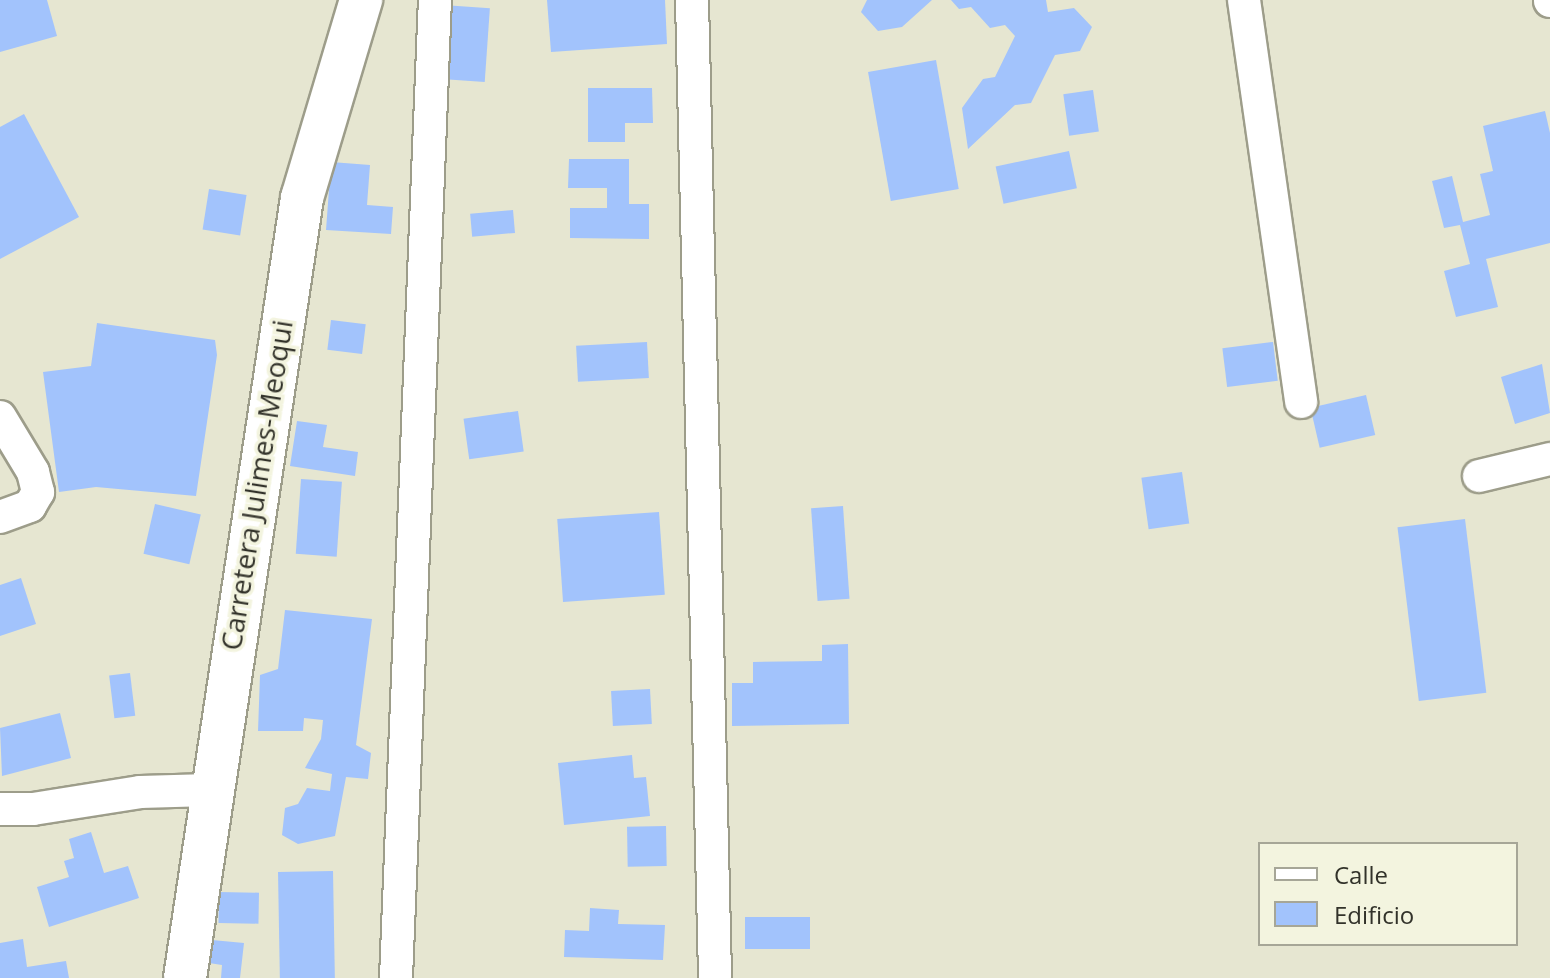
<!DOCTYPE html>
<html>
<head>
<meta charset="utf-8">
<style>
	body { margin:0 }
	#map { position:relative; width:1550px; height:978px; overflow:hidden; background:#e6e6d1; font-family:"Open Sans",sans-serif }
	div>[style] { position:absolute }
	.building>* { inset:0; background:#a2c3fc; transform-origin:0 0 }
	.roads { filter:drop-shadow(2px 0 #9d9d8a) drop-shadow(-2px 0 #9d9d8a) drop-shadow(0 2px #9d9d8a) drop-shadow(0 -2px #9d9d8a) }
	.minor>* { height:32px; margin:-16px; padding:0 16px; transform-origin:16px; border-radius:16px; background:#fff }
	.major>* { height:42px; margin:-21px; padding:0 21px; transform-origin:21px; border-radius:21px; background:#fff }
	span { translate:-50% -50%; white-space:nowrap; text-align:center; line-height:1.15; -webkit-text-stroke:7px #f3f4df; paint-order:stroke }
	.street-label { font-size:28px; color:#32322a }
	.legend { position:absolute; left:1258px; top:842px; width:260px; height:104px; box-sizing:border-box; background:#f3f4df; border:2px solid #a6a697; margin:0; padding:10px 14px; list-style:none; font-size:24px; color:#32322a }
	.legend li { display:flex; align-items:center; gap:16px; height:40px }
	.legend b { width:40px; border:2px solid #a6a697 }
</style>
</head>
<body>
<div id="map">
	<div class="building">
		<div style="clip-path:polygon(0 0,47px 0,57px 36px,0 52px)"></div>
		<div style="clip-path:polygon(547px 0,665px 0,667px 44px,551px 52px)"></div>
		<div style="clip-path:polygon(867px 0,932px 0,902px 27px,878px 31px,861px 12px)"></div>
		<div style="clip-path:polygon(951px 0,1046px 0,1048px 12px,1074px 8px,1092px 27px,1080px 51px,1055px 55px,1031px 103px,1015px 105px,968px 149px,962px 108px,983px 79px,995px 77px,1015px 36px,1005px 25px,990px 28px,971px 7px,959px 9px)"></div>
		<div style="left:443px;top:5px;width:47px;height:74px;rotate:4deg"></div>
		<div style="left:936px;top:60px;width:131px;height:69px;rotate:80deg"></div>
		<div style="clip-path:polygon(588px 88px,652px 88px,653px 123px,625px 123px,625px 142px,588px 142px)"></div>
		<div style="left:1093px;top:90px;width:42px;height:30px;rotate:82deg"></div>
		<div style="clip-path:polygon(1545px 111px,1550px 133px,1550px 243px,1486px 259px,1498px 307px,1456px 317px,1444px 271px,1470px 264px,1460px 225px,1444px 228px,1432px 181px,1452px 176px,1463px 222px,1490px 215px,1480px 174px,1493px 171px,1483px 126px)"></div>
		<div style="clip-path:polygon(24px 114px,79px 217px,0 259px,0 127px)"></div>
		<div style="left:1069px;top:151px;width:38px;height:75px;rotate:78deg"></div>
		<div style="clip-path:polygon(569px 159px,629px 159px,629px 204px,649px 204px,649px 239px,570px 238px,570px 208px,607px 208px,607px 188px,568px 188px)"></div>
		<div style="clip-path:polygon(331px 162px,370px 165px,367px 205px,393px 207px,391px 234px,326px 230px)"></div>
		<div style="left:209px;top:189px;width:38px;height:41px;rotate:9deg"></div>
		<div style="left:513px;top:210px;width:23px;height:43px;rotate:85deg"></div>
		<div style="left:331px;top:320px;width:35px;height:30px;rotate:7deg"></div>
		<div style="clip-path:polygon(97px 323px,215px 340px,217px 355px,196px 496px,96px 487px,59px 492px,43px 372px,91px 366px)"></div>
		<div style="left:647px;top:342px;width:36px;height:71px;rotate:87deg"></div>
		<div style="left:1273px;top:342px;width:39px;height:51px;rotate:83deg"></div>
		<div style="clip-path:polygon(1542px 364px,1550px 413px,1515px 424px,1501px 377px)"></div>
		<div style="left:1366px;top:395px;width:41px;height:57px;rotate:77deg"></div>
		<div style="left:518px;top:411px;width:41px;height:55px;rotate:82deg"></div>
		<div style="clip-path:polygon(297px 421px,327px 425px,323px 447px,358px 452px,355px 476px,290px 466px)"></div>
		<div style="left:1182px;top:472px;width:52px;height:41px;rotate:82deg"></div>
		<div style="left:301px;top:479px;width:41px;height:75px;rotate:4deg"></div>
		<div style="left:155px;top:504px;width:47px;height:51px;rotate:13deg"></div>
		<div style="left:843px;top:506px;width:93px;height:32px;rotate:86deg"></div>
		<div style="left:659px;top:512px;width:83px;height:102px;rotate:86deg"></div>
		<div style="left:1465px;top:519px;width:175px;height:68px;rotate:83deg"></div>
		<div style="clip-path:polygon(21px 578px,36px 624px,0 636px,0 585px)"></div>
		<div style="clip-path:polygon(285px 610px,372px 619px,356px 745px,371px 753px,368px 779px,346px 777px,335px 836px,298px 844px,282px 835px,285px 808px,298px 804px,307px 788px,330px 791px,332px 774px,305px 768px,321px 739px,323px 720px,304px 718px,303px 731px,258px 731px,260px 675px,278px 669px)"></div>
		<div style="clip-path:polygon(848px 644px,849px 724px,732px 726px,732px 683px,753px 683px,753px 662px,822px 661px,822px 645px)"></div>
		<div style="left:130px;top:673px;width:43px;height:21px;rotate:83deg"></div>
		<div style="left:650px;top:689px;width:35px;height:39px;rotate:87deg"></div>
		<div style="clip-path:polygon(60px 713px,71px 758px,2px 776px,0 728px)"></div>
		<div style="clip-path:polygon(632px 755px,634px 778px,646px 777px,650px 816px,564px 825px,558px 763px)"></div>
		<div style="left:666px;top:826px;width:40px;height:39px;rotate:89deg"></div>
		<div style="clip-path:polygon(91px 832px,104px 873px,128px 866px,139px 898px,49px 927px,37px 887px,69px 877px,64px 861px,74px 858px,69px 839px)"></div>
		<div style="left:333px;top:871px;width:107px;height:55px;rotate:89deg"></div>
		<div style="left:219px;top:892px;width:40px;height:31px;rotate:1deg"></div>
		<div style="clip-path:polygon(590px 908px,619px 910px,618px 924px,665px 925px,663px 960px,564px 957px,565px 930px,589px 931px)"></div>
		<div style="left:810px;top:917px;width:32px;height:65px;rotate:90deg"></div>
		<div style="clip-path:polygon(23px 939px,27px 967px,66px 961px,69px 978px,0 978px,0 943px)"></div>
		<div style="clip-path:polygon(212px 940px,244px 943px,240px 978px,221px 978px,222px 965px,209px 963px)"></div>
	</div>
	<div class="roads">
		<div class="minor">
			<div style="left:692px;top:0;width:978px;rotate:88.65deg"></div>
			<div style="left:1244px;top:0;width:406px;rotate:81.9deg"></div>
			<div style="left:1550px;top:0;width:1px;rotate:90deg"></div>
			<div style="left:0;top:417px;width:64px;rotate:59deg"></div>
			<div style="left:33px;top:472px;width:21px;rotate:76deg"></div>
			<div style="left:38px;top:492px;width:16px;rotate:120deg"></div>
			<div style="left:30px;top:506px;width:32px;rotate:160deg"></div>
			<div style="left:1479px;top:476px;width:73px;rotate:-13.5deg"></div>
			<div style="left:0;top:809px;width:33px"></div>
			<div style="left:33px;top:809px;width:108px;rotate:-9deg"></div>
			<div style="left:140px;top:792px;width:69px;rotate:-1.7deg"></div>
			<div style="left:396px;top:978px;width:979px;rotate:-87.72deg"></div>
		</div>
		<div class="major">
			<div style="left:185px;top:978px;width:789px;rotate:-81.47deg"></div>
			<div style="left:302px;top:198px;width:207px;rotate:-73.4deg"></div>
		</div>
	</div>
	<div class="street-label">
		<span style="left:256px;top:485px;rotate:-81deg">Carretera Julimes-Meoqui</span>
	</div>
	<ul class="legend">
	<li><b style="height:10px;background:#fff"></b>Calle</li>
	<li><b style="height:22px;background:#a2c3fc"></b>Edificio</li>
	</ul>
</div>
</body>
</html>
